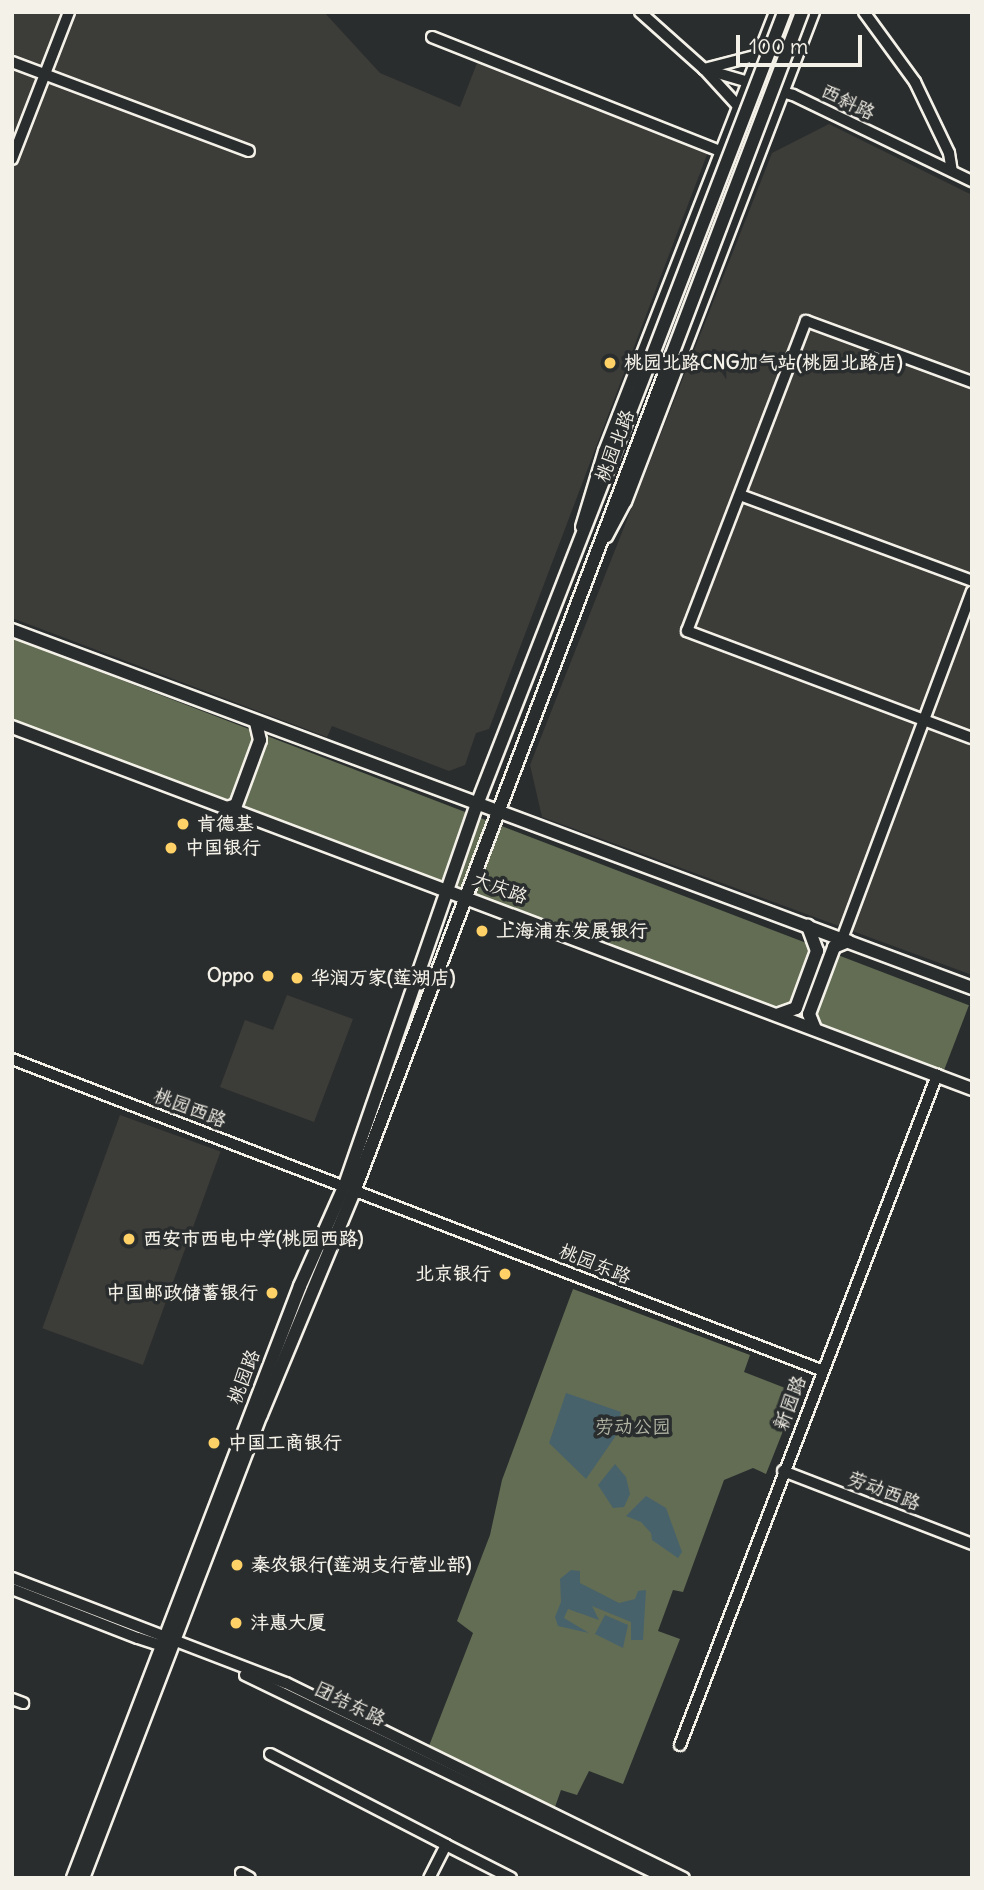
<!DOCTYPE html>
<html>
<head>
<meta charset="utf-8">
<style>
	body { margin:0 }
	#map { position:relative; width:984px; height:1890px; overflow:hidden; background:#2a2d2e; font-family:Delius,"LXGW WenKai TC",sans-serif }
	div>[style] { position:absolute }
	.built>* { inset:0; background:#3c3c38; transform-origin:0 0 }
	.green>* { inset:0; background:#626d54; transform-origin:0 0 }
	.water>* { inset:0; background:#48626c }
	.roads { filter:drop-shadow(2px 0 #f4f1e8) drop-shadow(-2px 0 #f4f1e8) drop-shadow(0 2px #f4f1e8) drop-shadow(0 -2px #f4f1e8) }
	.minor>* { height:10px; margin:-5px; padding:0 5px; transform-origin:5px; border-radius:5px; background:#2a2d2e }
	.major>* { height:12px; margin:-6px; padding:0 6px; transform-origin:6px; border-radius:6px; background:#2a2d2e }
	.bridges { filter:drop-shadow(2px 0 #f4f1e8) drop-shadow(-2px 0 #f4f1e8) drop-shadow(0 2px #f4f1e8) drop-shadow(0 -2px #f4f1e8) }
	.major-bridge>* { height:12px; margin:-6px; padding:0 6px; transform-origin:6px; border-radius:6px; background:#2a2d2e }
	.dots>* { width:19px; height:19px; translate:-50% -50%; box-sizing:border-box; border:4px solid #2a2d2e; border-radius:50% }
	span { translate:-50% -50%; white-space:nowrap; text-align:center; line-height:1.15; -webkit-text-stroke:7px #2a2d2e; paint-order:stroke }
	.street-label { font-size:19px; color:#f4f1e8 }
	.poi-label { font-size:19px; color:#f4f1e8; font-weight:700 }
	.left { translate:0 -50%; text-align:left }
	.right { translate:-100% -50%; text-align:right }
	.park-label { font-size:19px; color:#b2b6a5 }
	.frame { position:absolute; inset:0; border:14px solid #f4f1e8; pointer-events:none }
	.scale { position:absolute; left:736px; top:35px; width:126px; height:32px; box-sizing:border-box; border:4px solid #f4f1e8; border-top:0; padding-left:9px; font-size:21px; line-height:24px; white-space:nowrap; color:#f4f1e8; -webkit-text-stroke:5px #2a2d2e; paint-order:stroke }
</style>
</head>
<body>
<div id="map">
	<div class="built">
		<div style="clip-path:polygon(12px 12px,324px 12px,380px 73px,460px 107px,477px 63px,708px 152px,489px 729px,476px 733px,465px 765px,449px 771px,332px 726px,327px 737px,12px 618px)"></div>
		<div style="clip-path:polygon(829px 124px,972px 195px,972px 975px,542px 817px,530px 765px,772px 153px)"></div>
		<div style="clip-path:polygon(287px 995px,353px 1019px,314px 1122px,220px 1087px,245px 1020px,273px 1030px)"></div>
		<div style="left:120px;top:1115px;width:107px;height:227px;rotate:20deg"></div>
	</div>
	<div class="green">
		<div style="left:12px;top:638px;width:1025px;height:77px;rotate:21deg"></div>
		<div style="clip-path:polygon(573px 1289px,750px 1355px,744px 1372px,798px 1393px,766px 1474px,753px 1468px,724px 1480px,683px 1592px,673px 1590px,658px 1631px,680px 1639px,623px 1784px,589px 1771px,577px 1795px,561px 1790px,555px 1807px,427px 1751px,473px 1633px,457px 1621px,490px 1535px,502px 1480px)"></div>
	</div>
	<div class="water">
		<div style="clip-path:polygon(566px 1393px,621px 1412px,615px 1437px,586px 1479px,549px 1443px)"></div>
		<div style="clip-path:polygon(615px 1464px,626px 1477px,630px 1494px,624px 1507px,613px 1508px,598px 1485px)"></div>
		<div style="clip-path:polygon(646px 1496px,666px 1508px,682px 1552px,678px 1558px,652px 1540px,651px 1533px,641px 1522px,626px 1516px)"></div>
		<div style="clip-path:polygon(571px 1570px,580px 1571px,580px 1583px,619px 1603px,635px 1599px,638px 1591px,646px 1590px,643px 1640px,631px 1640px,631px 1622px,592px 1606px,599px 1620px,568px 1609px,564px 1618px,589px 1633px,558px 1626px,555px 1617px,561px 1602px,560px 1579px)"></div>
		<div style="clip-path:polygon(605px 1615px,628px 1625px,623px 1648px,595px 1634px)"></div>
	</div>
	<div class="roads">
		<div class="minor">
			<div style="left:640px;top:12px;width:86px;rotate:41.7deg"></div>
			<div style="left:704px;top:69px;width:93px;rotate:16.3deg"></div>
			<div style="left:793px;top:95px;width:199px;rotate:25.7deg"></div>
			<div style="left:864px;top:12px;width:87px;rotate:53.9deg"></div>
			<div style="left:915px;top:82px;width:79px;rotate:64.4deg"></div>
			<div style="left:949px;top:153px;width:18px;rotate:81deg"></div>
			<div style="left:432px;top:37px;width:312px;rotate:21.6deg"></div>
			<div style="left:12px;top:62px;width:253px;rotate:20.6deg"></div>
			<div style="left:739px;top:107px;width:52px;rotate:-132.6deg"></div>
			<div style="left:704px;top:69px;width:56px;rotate:-14.5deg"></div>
			<div style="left:12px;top:159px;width:158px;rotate:-68.8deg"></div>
			<div style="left:972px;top:382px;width:177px;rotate:-159.8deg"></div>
			<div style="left:806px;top:321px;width:332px;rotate:111deg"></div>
			<div style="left:687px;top:631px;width:304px;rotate:20.6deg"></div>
			<div style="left:740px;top:495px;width:247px;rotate:20.3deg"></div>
			<div style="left:581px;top:527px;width:79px;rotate:-73.2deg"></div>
			<div style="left:604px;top:451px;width:471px;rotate:-68.7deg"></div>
			<div style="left:607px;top:537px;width:40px;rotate:-62deg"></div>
			<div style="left:626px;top:502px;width:525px;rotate:-69.01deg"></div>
			<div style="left:842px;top:939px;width:371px;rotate:-69.5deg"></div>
			<div style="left:12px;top:1059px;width:867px;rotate:21.03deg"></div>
			<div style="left:783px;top:1471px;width:203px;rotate:21.1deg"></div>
			<div style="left:12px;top:1578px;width:293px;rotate:21deg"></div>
			<div style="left:286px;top:1683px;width:443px;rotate:26.1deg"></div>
			<div style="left:12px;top:1589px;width:135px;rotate:21.3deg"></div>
			<div style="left:138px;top:1638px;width:25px;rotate:18deg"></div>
			<div style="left:162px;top:1646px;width:8px;rotate:-14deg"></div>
			<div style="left:245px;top:1675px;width:466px;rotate:25.8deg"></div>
			<div style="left:12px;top:1699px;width:12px;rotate:20deg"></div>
			<div style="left:680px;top:1745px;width:718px;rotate:-69.01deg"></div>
			<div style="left:270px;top:1754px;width:198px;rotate:27.3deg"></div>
			<div style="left:446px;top:1845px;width:37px;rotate:117deg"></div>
			<div style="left:446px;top:1845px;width:73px;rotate:26.9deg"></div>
			<div style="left:241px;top:1873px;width:10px;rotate:29deg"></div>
		</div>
		<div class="major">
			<div style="left:12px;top:630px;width:1025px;rotate:20.45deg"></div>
			<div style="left:12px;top:727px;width:1026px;rotate:20.66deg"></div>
			<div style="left:227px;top:808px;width:9px;rotate:-18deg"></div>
			<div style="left:236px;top:805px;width:69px;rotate:-69.7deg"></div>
			<div style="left:260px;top:740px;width:17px;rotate:-103deg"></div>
			<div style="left:777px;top:1015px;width:20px;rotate:-20deg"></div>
			<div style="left:796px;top:1008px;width:61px;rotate:-69.8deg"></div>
			<div style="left:817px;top:951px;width:27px;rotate:-110deg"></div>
			<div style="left:815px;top:1029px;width:16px;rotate:-112deg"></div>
			<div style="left:809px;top:1014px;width:72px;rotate:-69.5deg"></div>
			<div style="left:834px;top:947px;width:15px;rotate:-23deg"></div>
			<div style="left:73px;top:1878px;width:634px;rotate:-69.02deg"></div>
			<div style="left:300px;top:1286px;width:111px;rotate:-66deg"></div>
			<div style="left:345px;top:1185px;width:400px;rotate:-70.9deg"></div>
			<div style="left:476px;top:807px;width:486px;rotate:-68.7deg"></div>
			<div style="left:83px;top:1878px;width:496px;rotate:-69deg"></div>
			<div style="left:261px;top:1415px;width:245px;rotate:-67.4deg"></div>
			<div style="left:355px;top:1189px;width:890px;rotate:-69.2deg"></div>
		</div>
	</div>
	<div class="bridges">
		<div class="major-bridge">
			<div style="left:653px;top:354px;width:366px;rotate:-69deg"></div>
			<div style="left:671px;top:357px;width:369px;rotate:-69.2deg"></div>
		</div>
	</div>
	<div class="dots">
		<div style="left:610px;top:363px;background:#ffd166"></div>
		<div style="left:183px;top:824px;background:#ffd166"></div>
		<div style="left:171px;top:848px;background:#ffd166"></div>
		<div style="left:482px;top:931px;background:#ffd166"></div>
		<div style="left:268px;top:976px;background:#ffd166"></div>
		<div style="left:297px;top:978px;background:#ffd166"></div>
		<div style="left:129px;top:1239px;background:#ffd166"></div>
		<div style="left:505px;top:1274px;background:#ffd166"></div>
		<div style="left:272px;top:1293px;background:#ffd166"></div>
		<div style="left:214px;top:1443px;background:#ffd166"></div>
		<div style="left:237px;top:1565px;background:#ffd166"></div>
		<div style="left:236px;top:1623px;background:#ffd166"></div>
	</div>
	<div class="street-label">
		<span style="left:848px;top:102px;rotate:26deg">西斜路</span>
		<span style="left:615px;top:446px;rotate:-69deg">桃园北路</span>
		<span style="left:500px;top:888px;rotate:21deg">大庆路</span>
		<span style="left:190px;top:1108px;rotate:21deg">桃园西路</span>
		<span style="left:595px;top:1264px;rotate:22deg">桃园东路</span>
		<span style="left:244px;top:1377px;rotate:-69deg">桃园路</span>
		<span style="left:790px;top:1403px;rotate:-69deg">新园路</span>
		<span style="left:884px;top:1491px;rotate:21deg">劳动西路</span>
		<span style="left:350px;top:1704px;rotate:26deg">团结东路</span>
	</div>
	<div class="poi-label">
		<span class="left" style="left:624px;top:363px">桃园北路CNG加气站(桃园北路店)</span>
		<span class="left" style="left:197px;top:824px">肯德基</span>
		<span class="left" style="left:185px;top:848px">中国银行</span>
		<span class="left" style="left:496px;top:931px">上海浦东发展银行</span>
		<span class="right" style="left:254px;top:976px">Oppo</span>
		<span class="left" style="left:311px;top:978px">华润万家(莲湖店)</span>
		<span class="left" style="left:143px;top:1239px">西安市西电中学(桃园西路)</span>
		<span class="right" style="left:491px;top:1274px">北京银行</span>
		<span class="right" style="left:258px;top:1293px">中国邮政储蓄银行</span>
		<span class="left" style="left:228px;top:1443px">中国工商银行</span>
		<span class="left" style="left:251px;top:1565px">秦农银行(莲湖支行营业部)</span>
		<span class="left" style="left:250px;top:1623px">沣惠大厦</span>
	</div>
	<div class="park-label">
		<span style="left:633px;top:1427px">劳动公园</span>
	</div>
	<div class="frame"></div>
	<div class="scale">100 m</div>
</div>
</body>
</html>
